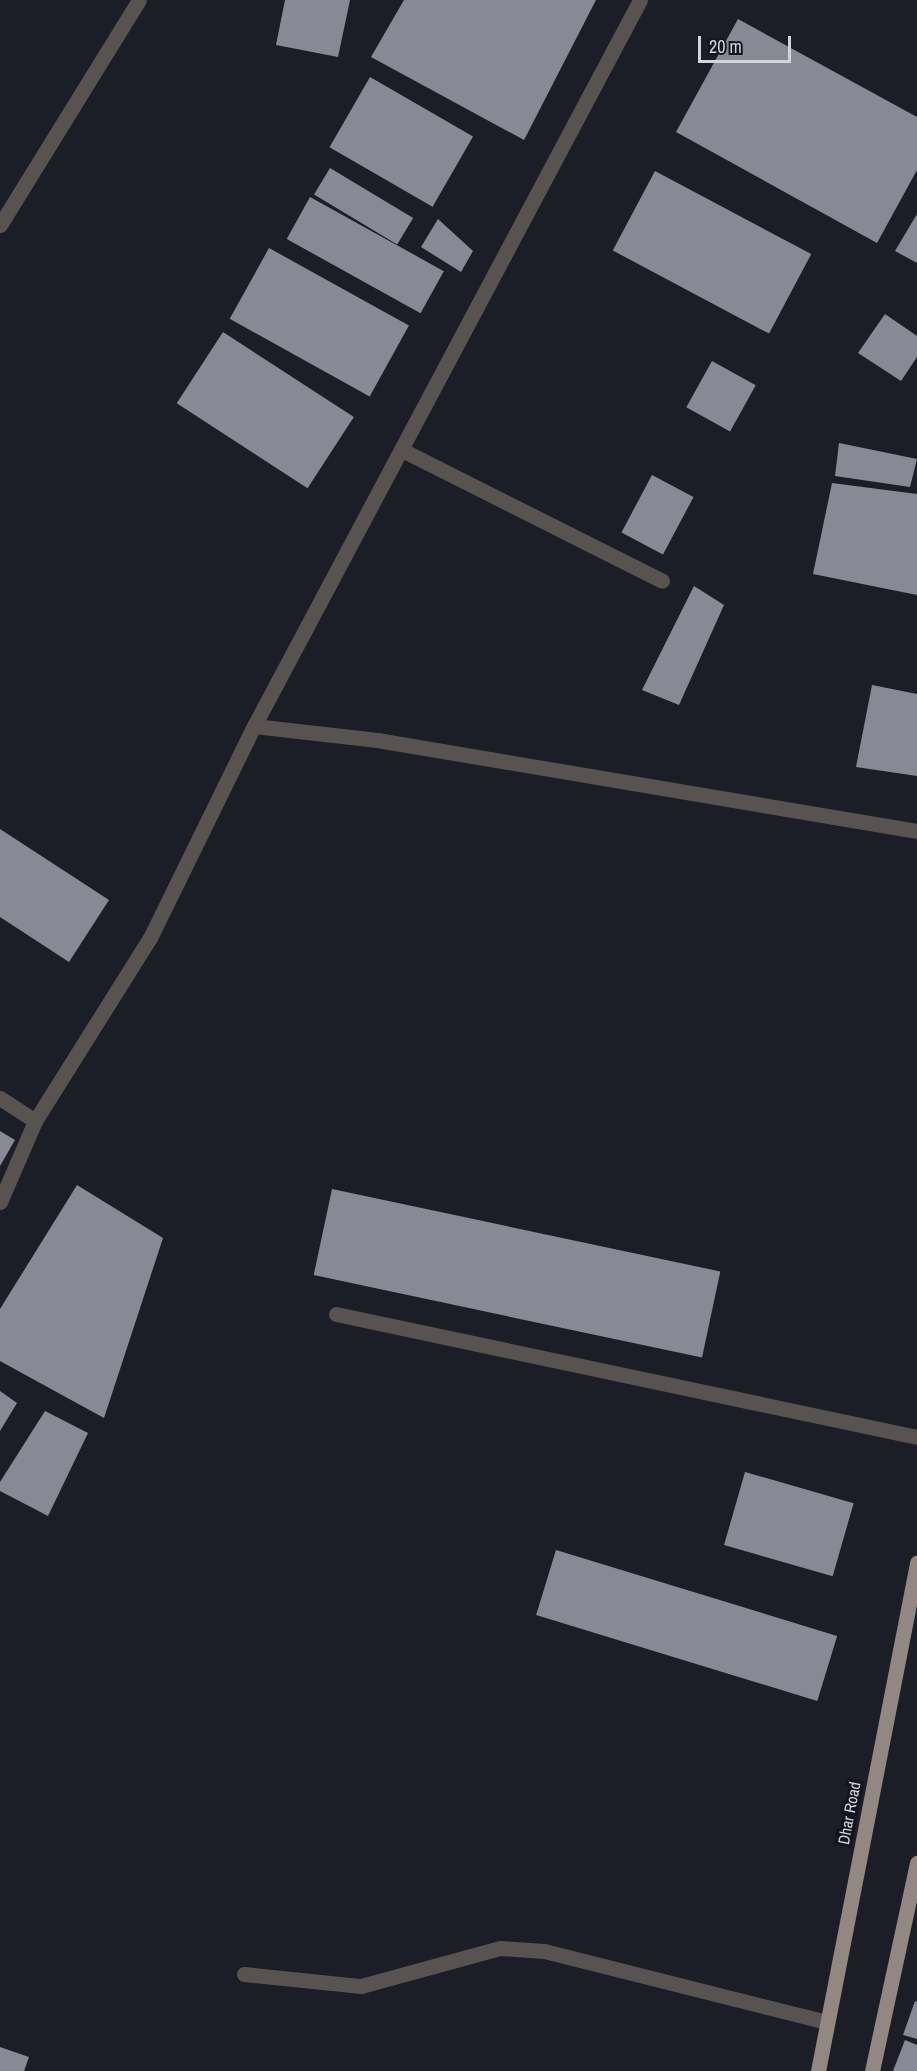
<!DOCTYPE html>
<html>
<head>
<meta charset="utf-8">
<style>
	body { margin:0 }
	#map { position:relative; width:917px; height:2071px; overflow:hidden; background:#1c1e27; font-family:"Archivo Narrow",sans-serif }
	div>[style] { position:absolute }
	.building>* { inset:0; background:#878995; transform-origin:0 0 }
	.lane>* { height:15px; margin:-7.5px; padding:0 7.5px; transform-origin:7.5px; border-radius:7.5px; background:#585350 }
	.street>* { height:15px; margin:-7.5px; padding:0 7.5px; transform-origin:7.5px; border-radius:7.5px; background:#585350 }
	.primary>* { height:15px; margin:-7.5px; padding:0 7.5px; transform-origin:7.5px; border-radius:7.5px; background:#928881 }
	span { translate:-50% -50%; white-space:nowrap; text-align:center; line-height:1.15; -webkit-text-stroke:6px #13141d; paint-order:stroke }
	.street-label { font-size:16px; color:#d3d4db }
	.scale { position:absolute; left:698px; top:36px; width:93px; height:27px; box-sizing:border-box; border:3px solid #d3d4db; border-top:0; padding-left:8px; font-size:18px; line-height:21px; white-space:nowrap; color:#d3d4db; -webkit-text-stroke:4px #13141d; paint-order:stroke }
</style>
</head>
<body>
<div id="map">
	<div class="building">
		<div style="clip-path:polygon(285px 0,350px 0,338px 57px,276px 45px)"></div>
		<div style="clip-path:polygon(404px 0,596px 0,524px 140px,371px 57px)"></div>
		<div style="clip-path:polygon(738px 19px,917px 117px,917px 170px,877px 243px,676px 132px)"></div>
		<div style="left:370px;top:77px;width:119px;height:81px;rotate:30deg"></div>
		<div style="left:330px;top:168px;width:97px;height:31px;rotate:31deg"></div>
		<div style="left:655px;top:171px;width:177px;height:90px;rotate:28deg"></div>
		<div style="left:310px;top:197px;width:153px;height:48px;rotate:29deg"></div>
		<div style="clip-path:polygon(917px 214px,917px 263px,895px 251px)"></div>
		<div style="clip-path:polygon(438px 219px,473px 251px,461px 272px,421px 247px)"></div>
		<div style="left:269px;top:248px;width:160px;height:81px;rotate:29deg"></div>
		<div style="clip-path:polygon(885px 314px,917px 336px,917px 357px,901px 381px,858px 353px)"></div>
		<div style="left:223px;top:332px;width:156px;height:85px;rotate:33deg"></div>
		<div style="left:712px;top:361px;width:50px;height:53px;rotate:29deg"></div>
		<div style="clip-path:polygon(839px 443px,917px 459px,910px 487px,835px 476px)"></div>
		<div style="left:652px;top:475px;width:47px;height:65px;rotate:28deg"></div>
		<div style="clip-path:polygon(832px 483px,917px 494px,917px 595px,813px 574px)"></div>
		<div style="clip-path:polygon(694px 586px,724px 605px,679px 705px,642px 690px)"></div>
		<div style="clip-path:polygon(872px 685px,917px 694px,917px 776px,856px 767px)"></div>
		<div style="clip-path:polygon(0 829px,109px 900px,69px 962px,0 917px)"></div>
		<div style="clip-path:polygon(0 1131px,15px 1140px,0 1166px)"></div>
		<div style="clip-path:polygon(77px 1185px,163px 1238px,104px 1418px,0 1361px,0 1309px)"></div>
		<div style="left:332px;top:1189px;width:397px;height:88px;rotate:12deg"></div>
		<div style="clip-path:polygon(0 1391px,17px 1403px,0 1431px)"></div>
		<div style="clip-path:polygon(45px 1411px,88px 1433px,48px 1516px,0 1491px,0 1482px)"></div>
		<div style="left:745px;top:1472px;width:113px;height:76px;rotate:16deg"></div>
		<div style="left:556px;top:1550px;width:294px;height:68px;rotate:17deg"></div>
		<div style="clip-path:polygon(915px 2001px,917px 2002px,917px 2039px,903px 2035px)"></div>
		<div style="clip-path:polygon(905px 2040px,917px 2045px,917px 2071px,893px 2071px)"></div>
		<div style="clip-path:polygon(0 2047px,29px 2057px,24px 2071px,0 2071px)"></div>
	</div>
	<div class="lane">
		<div style="left:402px;top:450px;width:291px;rotate:26.7deg"></div>
		<div style="left:336px;top:1314px;width:594px;rotate:11.95deg"></div>
		<div style="left:244px;top:1974px;width:118px;rotate:5.9deg"></div>
		<div style="left:361px;top:1986px;width:144px;rotate:-15.3deg"></div>
		<div style="left:500px;top:1948px;width:44px;rotate:3.9deg"></div>
		<div style="left:544px;top:1951px;width:291px;rotate:14.1deg"></div>
	</div>
	<div class="street">
		<div style="left:0;top:225px;width:264px;rotate:-58.3deg"></div>
		<div style="left:254px;top:726px;width:124px;rotate:6.5deg"></div>
		<div style="left:377px;top:740px;width:548px;rotate:9.57deg"></div>
		<div style="left:0;top:1098px;width:42px;rotate:33.3deg"></div>
		<div style="left:0;top:1202px;width:88px;rotate:-66.6deg"></div>
		<div style="left:35px;top:1121px;width:216px;rotate:-57.9deg"></div>
		<div style="left:150px;top:938px;width:236px;rotate:-63.9deg"></div>
		<div style="left:254px;top:726px;width:822px;rotate:-62deg"></div>
	</div>
	<div class="primary">
		<div style="left:818px;top:2071px;width:518px;rotate:-78.97deg"></div>
		<div style="left:872px;top:2071px;width:213px;rotate:-77.8deg"></div>
	</div>
	<div class="street-label">
		<span style="left:849px;top:1813px;rotate:-79deg">Dhar Road</span>
	</div>
	<div class="scale">20 m</div>
</div>
</body>
</html>
